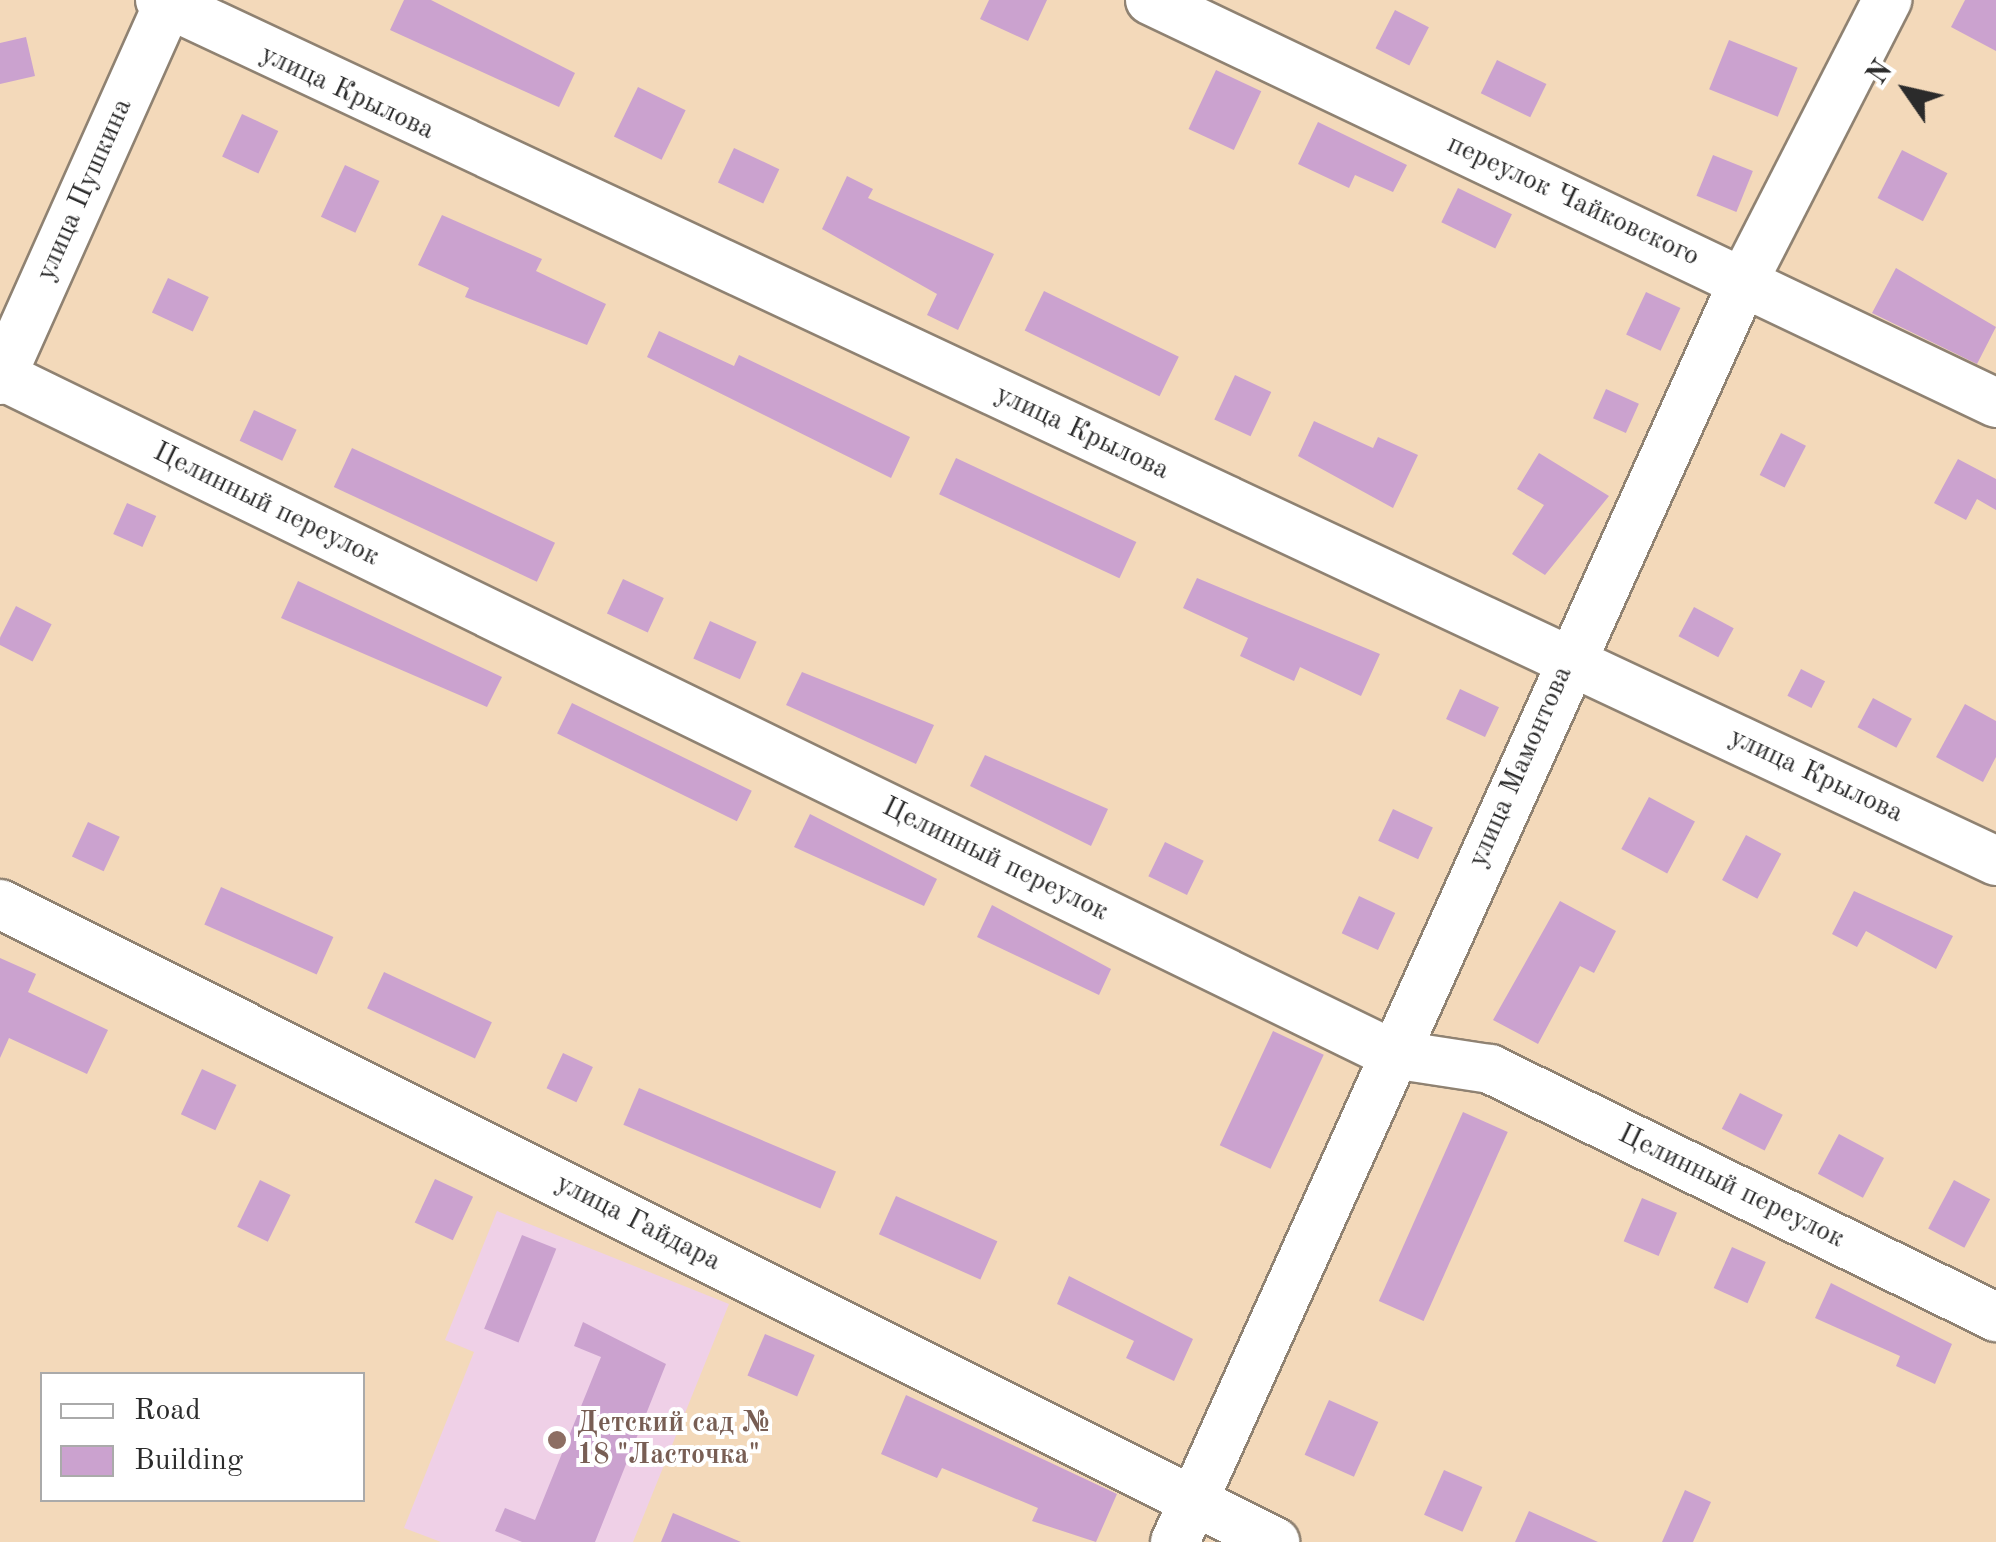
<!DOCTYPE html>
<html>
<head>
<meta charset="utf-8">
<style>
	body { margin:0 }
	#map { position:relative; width:1996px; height:1542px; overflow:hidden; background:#f3d9ba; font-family:"Old Standard TT",serif }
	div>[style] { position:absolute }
	.built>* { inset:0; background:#efd0e7 }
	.building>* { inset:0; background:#cba2cf; transform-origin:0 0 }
	.roads { filter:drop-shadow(2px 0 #8f8272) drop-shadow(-2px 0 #8f8272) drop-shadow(0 2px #8f8272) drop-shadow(0 -2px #8f8272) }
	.minor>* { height:48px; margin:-24px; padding:0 24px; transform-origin:24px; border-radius:24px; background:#fff }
	.dots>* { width:28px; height:28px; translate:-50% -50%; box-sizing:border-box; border:5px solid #fff; border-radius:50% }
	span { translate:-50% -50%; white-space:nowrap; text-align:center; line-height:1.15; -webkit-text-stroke:8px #fff; paint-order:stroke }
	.street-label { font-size:28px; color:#2b2b2b }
	.education-label { font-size:28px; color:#785e54; font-weight:700 }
	.left { translate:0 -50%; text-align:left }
	.legend { position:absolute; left:40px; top:1372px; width:325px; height:130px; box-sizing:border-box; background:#fff; border:2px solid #aaa; margin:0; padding:12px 18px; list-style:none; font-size:30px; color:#2b2b2b }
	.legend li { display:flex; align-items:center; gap:20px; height:50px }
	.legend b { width:50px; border:2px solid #aaa }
	.north { position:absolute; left:1856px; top:40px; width:100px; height:100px; -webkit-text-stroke:8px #fff; paint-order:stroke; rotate:304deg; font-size:28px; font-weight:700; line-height:40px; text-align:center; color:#2b2b2b }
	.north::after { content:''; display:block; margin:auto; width:35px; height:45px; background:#2b2b2b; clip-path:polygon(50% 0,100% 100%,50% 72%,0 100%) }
</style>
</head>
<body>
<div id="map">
	<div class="built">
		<div style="clip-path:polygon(497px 1211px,729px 1304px,633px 1542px,441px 1542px,404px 1528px,474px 1352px,445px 1340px)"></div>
	</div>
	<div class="building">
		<div style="clip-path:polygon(404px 0,431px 0,575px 73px,559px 107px,390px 30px)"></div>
		<div style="clip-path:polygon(989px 0,1047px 0,1028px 41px,980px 19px)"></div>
		<div style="clip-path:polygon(1965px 0,1996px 0,1996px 51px,1951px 27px)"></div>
		<div style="left:1395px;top:10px;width:38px;height:43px;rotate:27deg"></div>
		<div style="clip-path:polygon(26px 37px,35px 76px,0 84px,0 43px)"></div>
		<div style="left:1729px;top:40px;width:74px;height:53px;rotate:22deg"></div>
		<div style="left:1497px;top:60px;width:55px;height:37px;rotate:26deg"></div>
		<div style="left:1216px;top:70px;width:50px;height:65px;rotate:25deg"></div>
		<div style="left:638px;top:87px;width:53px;height:55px;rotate:26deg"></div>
		<div style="left:242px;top:114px;width:40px;height:47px;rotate:25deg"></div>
		<div style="clip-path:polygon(1318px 122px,1407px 165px,1393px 192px,1355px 175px,1349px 188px,1298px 164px)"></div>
		<div style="left:734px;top:148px;width:50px;height:38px;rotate:25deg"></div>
		<div style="left:1902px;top:150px;width:51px;height:54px;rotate:27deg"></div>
		<div style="left:1713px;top:155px;width:43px;height:44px;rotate:22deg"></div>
		<div style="left:345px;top:165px;width:38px;height:57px;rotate:25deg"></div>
		<div style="clip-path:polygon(847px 176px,873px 189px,868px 198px,994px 254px,958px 330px,927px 315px,937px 294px,822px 229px)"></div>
		<div style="left:1458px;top:188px;width:60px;height:38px;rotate:26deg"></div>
		<div style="clip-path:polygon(442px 215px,542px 259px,536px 271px,606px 304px,587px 345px,465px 297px,469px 288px,418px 265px)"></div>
		<div style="clip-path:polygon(1896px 268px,1996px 327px,1977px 364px,1872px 313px)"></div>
		<div style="left:168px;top:278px;width:45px;height:38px;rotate:25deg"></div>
		<div style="left:1044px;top:291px;width:150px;height:44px;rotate:26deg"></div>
		<div style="left:1646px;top:292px;width:38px;height:47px;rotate:25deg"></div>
		<div style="clip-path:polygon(659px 331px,734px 366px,739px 355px,910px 437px,891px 478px,647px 357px)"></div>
		<div style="left:1235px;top:375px;width:40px;height:49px;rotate:25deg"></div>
		<div style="left:1606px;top:389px;width:36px;height:32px;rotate:24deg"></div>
		<div style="left:254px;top:410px;width:47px;height:34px;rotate:25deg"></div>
		<div style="clip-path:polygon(1314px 421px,1373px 448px,1378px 437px,1418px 455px,1393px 508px,1298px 456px)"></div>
		<div style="left:1781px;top:433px;width:28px;height:47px;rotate:27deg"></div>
		<div style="left:352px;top:448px;width:224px;height:43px;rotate:25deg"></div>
		<div style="clip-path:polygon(1539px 453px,1609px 496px,1545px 575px,1512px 554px,1544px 505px,1517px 489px)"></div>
		<div style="left:956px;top:458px;width:199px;height:40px;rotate:25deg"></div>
		<div style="clip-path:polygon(1958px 459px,1996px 479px,1996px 510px,1977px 499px,1966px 520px,1934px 503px)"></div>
		<div style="left:127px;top:503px;width:32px;height:34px;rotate:24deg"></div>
		<div style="clip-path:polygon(1197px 578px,1380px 654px,1361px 696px,1300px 667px,1294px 681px,1240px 656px,1248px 638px,1183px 608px)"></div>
		<div style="left:623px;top:579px;width:45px;height:38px;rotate:25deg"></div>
		<div style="clip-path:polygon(298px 581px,502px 677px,487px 707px,281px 618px)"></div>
		<div style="left:16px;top:606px;width:40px;height:42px;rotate:27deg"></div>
		<div style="left:1694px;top:607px;width:45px;height:33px;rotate:28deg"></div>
		<div style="left:710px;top:621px;width:51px;height:41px;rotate:24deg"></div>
		<div style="left:1801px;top:669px;width:27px;height:30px;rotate:27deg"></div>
		<div style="clip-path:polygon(802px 672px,934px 725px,916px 764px,786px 705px)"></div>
		<div style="left:1460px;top:689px;width:43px;height:33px;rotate:25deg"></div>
		<div style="left:1873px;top:698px;width:44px;height:33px;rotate:28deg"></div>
		<div style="left:572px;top:703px;width:200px;height:34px;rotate:26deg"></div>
		<div style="clip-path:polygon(1965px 704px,1996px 721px,1996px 757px,1983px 782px,1936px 757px)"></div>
		<div style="clip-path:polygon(985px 755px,1108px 809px,1091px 846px,970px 786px)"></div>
		<div style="left:1649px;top:797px;width:52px;height:59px;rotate:28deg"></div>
		<div style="left:1393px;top:809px;width:44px;height:35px;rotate:25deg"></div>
		<div style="clip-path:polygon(810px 814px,937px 879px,924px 906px,794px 847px)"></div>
		<div style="left:88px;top:822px;width:35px;height:38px;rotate:25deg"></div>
		<div style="left:1746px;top:835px;width:40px;height:51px;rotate:28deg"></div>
		<div style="left:1165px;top:842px;width:43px;height:38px;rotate:26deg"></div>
		<div style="left:221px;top:887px;width:123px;height:41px;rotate:24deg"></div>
		<div style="clip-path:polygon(1854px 891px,1953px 936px,1936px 969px,1866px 931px,1857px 947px,1832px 934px)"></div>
		<div style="left:1359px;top:896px;width:40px;height:41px;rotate:25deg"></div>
		<div style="clip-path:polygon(1560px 901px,1616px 931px,1594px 973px,1580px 966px,1538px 1044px,1493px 1020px)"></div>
		<div style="clip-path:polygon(992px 905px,1111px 969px,1099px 995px,977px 937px)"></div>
		<div style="clip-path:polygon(0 958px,36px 974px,28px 992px,108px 1030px,87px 1074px,9px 1038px,0 1058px)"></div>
		<div style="left:384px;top:972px;width:119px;height:40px;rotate:25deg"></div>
		<div style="left:1273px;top:1031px;width:56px;height:126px;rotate:25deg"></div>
		<div style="left:563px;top:1053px;width:33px;height:39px;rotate:25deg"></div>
		<div style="left:202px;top:1069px;width:38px;height:50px;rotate:25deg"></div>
		<div style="left:639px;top:1088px;width:214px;height:40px;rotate:23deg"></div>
		<div style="left:1740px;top:1093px;width:48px;height:40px;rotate:27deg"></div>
		<div style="left:1463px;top:1112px;width:49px;height:207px;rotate:24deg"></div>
		<div style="left:1839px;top:1134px;width:51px;height:45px;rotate:28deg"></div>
		<div style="left:435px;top:1179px;width:42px;height:48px;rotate:25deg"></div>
		<div style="left:260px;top:1180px;width:34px;height:52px;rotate:26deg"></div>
		<div style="left:1954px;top:1180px;width:41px;height:55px;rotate:28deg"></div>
		<div style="left:896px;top:1196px;width:111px;height:42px;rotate:24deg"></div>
		<div style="left:1642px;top:1198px;width:38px;height:47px;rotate:23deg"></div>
		<div style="left:522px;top:1235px;width:37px;height:101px;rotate:22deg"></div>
		<div style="left:1732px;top:1247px;width:37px;height:45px;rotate:24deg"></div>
		<div style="clip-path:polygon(1069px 1276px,1193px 1339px,1174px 1381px,1126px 1358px,1134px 1341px,1057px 1304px)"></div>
		<div style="clip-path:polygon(1831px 1283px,1952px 1344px,1935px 1384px,1896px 1366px,1900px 1356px,1815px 1318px)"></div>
		<div style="clip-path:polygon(583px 1322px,666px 1364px,595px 1542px,522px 1542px,495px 1531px,505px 1508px,535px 1520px,601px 1357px,574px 1346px)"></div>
		<div style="left:765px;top:1334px;width:54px;height:45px;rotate:23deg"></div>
		<div style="clip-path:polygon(906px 1395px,1117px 1494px,1096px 1542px,1032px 1521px,1038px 1508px,942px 1468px,937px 1478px,881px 1454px)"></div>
		<div style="left:1329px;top:1400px;width:54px;height:60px;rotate:24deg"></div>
		<div style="left:1444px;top:1470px;width:42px;height:49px;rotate:24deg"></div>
		<div style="clip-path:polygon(1685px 1490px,1711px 1502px,1693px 1542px,1662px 1542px)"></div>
		<div style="clip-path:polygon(1529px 1511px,1598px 1542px,1515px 1542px)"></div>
		<div style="clip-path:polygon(673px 1513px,741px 1542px,661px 1542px)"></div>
	</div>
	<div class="roads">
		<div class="minor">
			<div style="left:160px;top:0;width:2028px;rotate:25.12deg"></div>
			<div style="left:1150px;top:0;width:937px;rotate:25.47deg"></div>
			<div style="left:2px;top:376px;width:1547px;rotate:26deg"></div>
			<div style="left:1392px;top:1054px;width:99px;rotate:8.7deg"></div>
			<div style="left:1490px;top:1069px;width:564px;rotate:26.11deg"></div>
			<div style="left:0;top:380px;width:416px;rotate:-65.9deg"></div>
			<div style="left:0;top:904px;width:1426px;rotate:26.58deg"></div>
			<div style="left:1175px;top:1542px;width:1382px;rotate:-65.73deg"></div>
			<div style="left:1743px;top:282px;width:317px;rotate:-62.9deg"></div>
		</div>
	</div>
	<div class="dots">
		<div style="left:557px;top:1440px;background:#8d6e63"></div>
	</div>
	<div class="street-label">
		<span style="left:347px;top:93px;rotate:25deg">улица Крылова</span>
		<span style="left:85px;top:190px;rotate:-66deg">улица Пушкина</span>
		<span style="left:1573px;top:201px;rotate:25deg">переулок Чайковского</span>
		<span style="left:1082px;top:433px;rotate:25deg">улица Крылова</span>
		<span style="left:266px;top:505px;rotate:26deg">Целинный переулок</span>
		<span style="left:1521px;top:767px;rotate:-66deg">улица Мамонтова</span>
		<span style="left:1816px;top:776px;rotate:25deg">улица Крылова</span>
		<span style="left:995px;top:860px;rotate:26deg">Целинный переулок</span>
		<span style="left:1731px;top:1187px;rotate:26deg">Целинный переулок</span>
		<span style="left:638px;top:1223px;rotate:27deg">улица Гайдара</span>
	</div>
	<div class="education-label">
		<span class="left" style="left:577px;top:1440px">Детский сад №<br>18 "Ласточка"</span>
	</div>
	<ul class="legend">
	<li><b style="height:12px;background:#fff"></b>Road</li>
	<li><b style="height:28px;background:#cba2cf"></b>Building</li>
	</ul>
	<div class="north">N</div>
</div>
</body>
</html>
